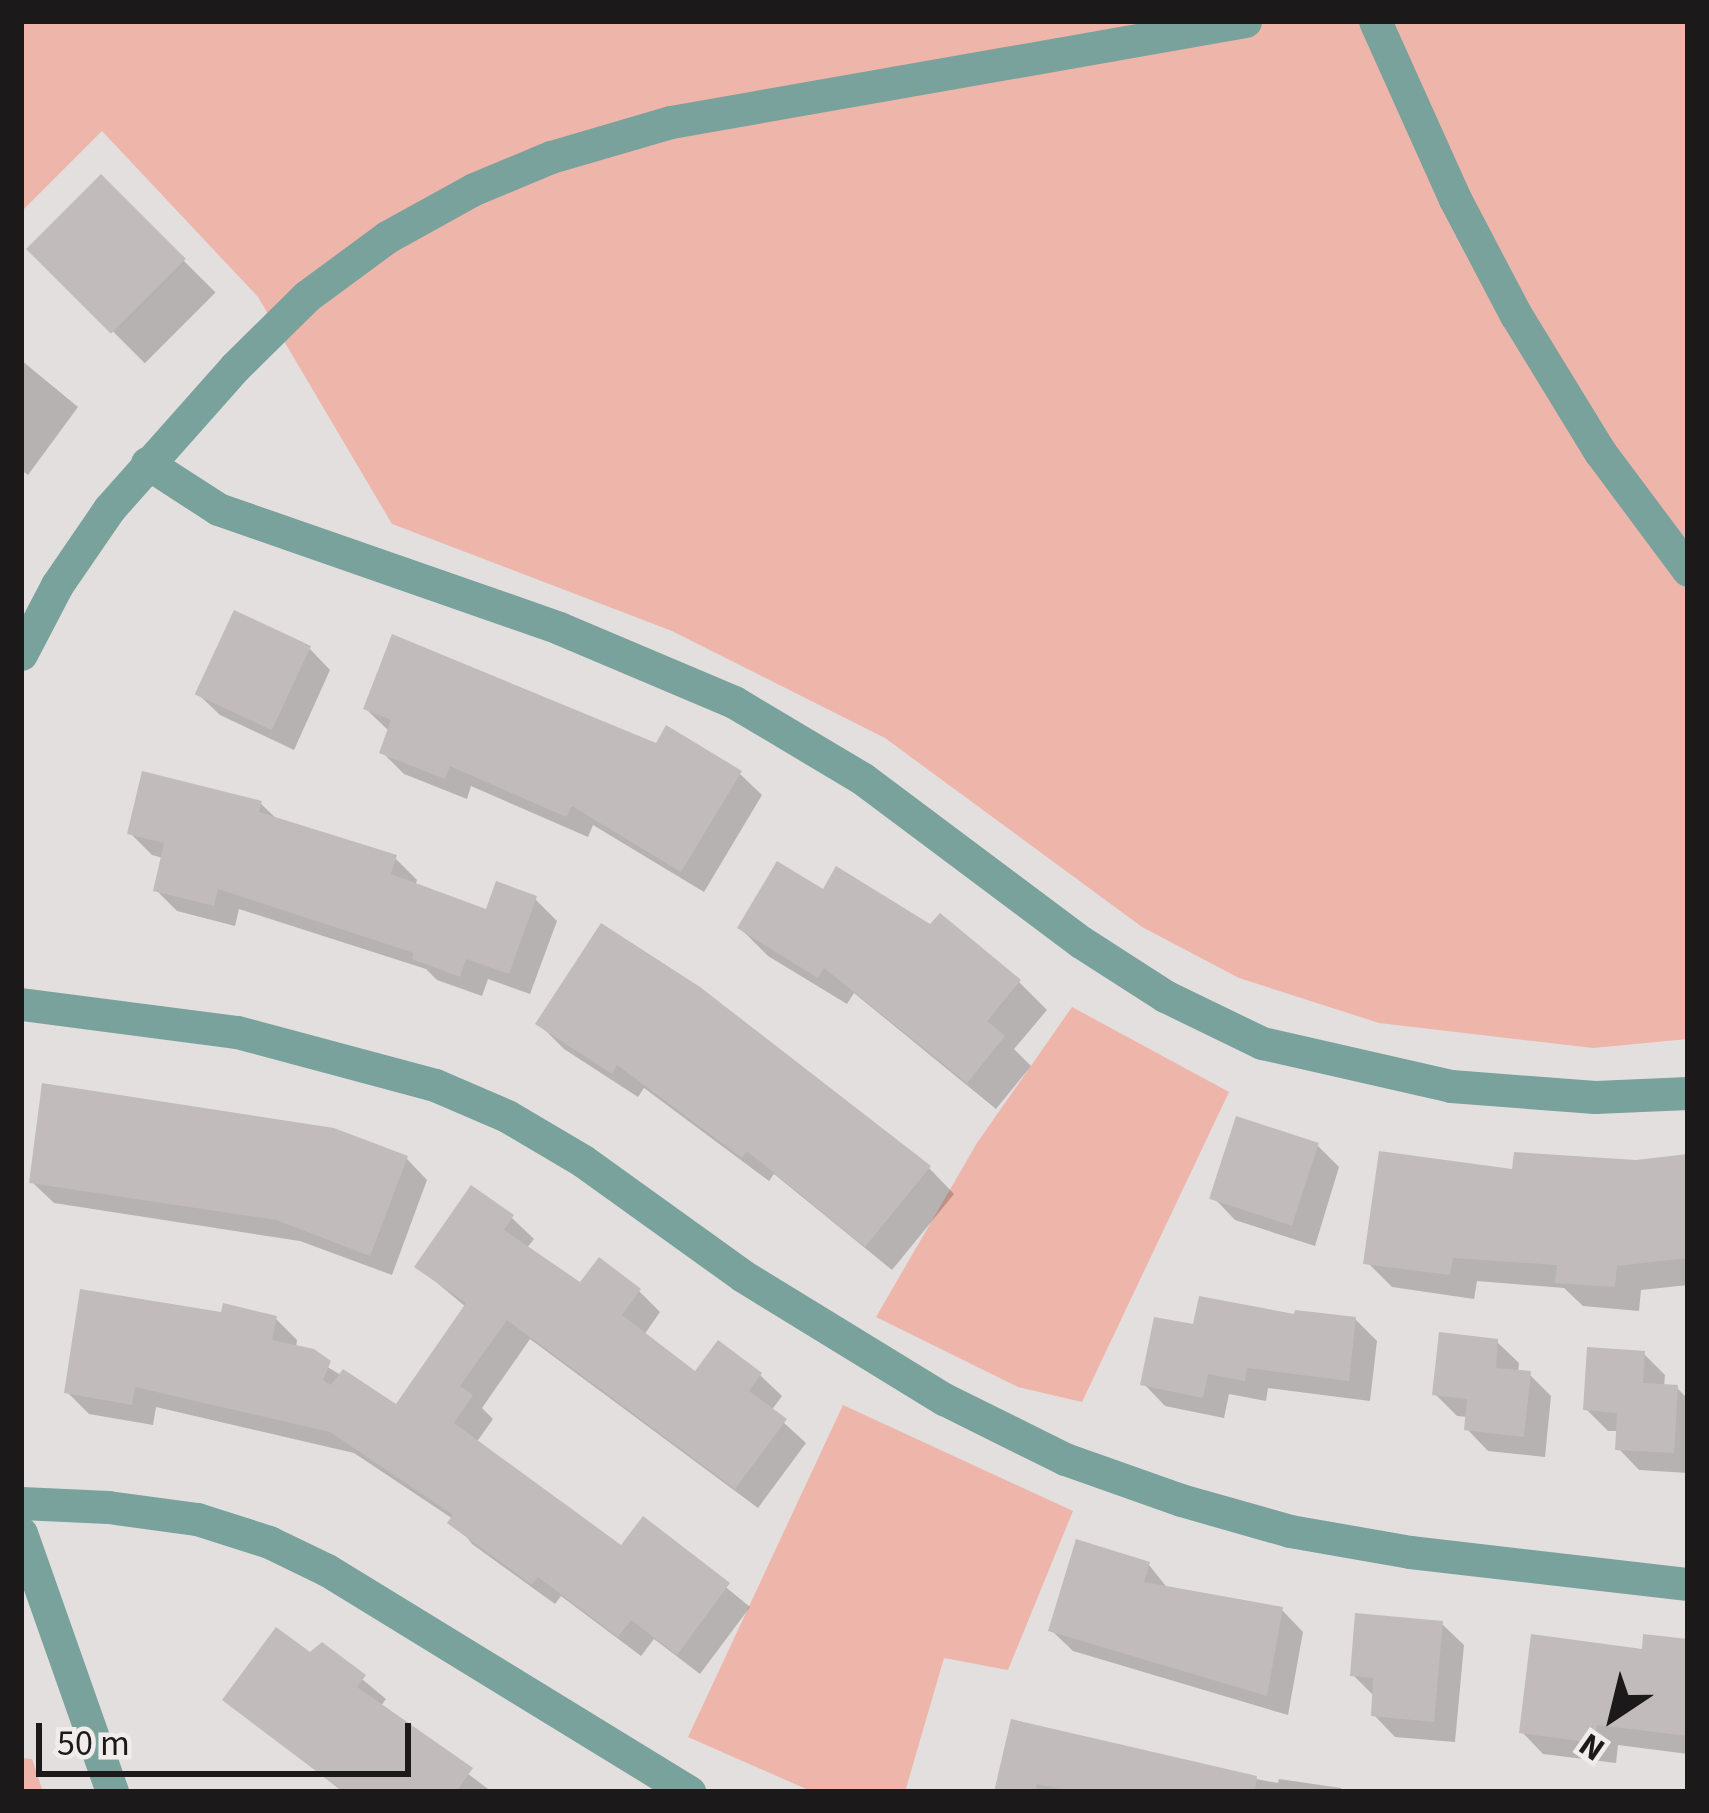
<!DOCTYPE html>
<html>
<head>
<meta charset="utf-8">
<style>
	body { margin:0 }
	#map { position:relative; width:1709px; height:1813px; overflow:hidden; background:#e3dfde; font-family:"Source Sans 3",sans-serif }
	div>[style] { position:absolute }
	.green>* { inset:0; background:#eeb5ab }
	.shadow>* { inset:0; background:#0003; transform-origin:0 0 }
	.building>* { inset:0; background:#c1bcbb; transform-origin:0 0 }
	.minor>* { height:33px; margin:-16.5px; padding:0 16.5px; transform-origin:16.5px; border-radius:16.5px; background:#78a29b }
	span { translate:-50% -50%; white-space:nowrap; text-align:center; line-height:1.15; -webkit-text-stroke:12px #f0eceb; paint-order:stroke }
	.frame { position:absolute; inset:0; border:24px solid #1b1919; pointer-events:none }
	.north { position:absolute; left:1553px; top:1657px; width:120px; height:120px; -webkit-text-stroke:9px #f0eceb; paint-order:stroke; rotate:215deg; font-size:33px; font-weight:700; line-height:48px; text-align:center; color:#1b1919 }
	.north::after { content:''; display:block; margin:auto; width:42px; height:54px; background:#1b1919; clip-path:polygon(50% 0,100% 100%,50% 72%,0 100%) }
	.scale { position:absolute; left:36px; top:1723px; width:375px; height:54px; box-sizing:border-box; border:6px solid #1b1919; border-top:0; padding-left:15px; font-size:36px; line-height:42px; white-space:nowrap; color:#1b1919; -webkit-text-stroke:9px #f0eceb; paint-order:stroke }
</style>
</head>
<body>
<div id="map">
	<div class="green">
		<div style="clip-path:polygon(21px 21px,1688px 21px,1688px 1039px,1593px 1048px,1379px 1023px,1239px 978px,1142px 927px,885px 738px,672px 631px,392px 524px,258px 297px,102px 131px,21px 212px)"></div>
		<div style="clip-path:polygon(1072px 1007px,1229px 1092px,1082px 1402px,1018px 1387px,876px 1317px,977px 1143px)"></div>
		<div style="clip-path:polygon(843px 1405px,1073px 1511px,1008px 1670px,944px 1658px,905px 1792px,813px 1792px,688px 1737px)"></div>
		<div style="clip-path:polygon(21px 1758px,32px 1759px,43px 1792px,21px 1792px)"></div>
	</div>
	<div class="shadow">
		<div style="left:101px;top:178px;width:162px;height:100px;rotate:45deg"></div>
		<div style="clip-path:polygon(21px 360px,78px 407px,28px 475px,21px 470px)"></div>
		<div style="clip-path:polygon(309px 648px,330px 670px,294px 750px,220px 715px,198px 694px)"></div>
		<div style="clip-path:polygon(366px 709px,657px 746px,740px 774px,762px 795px,704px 892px,593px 825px,588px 837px,471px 786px,467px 799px,404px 774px,383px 753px,388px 730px)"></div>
		<div style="clip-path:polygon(260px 803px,279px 821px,395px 858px,417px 880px,415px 886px,488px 913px,535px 899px,557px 921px,530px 994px,488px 979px,482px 996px,437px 980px,426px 969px,239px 909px,235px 926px,177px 911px,156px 890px,163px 858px,152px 855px,130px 833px)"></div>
		<div style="clip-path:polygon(824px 893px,931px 928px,1019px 982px,1047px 1010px,1014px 1049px,1031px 1066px,996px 1109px,854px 993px,847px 1004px,768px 956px,740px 928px)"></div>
		<div style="clip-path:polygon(539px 1024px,929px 1168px,954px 1194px,892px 1270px,774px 1174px,769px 1181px,644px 1088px,638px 1097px,564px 1049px)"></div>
		<div style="clip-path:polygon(1318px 1146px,1339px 1167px,1315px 1246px,1235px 1220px,1214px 1198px)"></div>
		<div style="clip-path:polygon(1688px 1157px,1688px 1285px,1641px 1290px,1639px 1311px,1583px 1306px,1564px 1288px,1477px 1281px,1474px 1299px,1392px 1287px,1367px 1262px,1515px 1173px)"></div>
		<div style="clip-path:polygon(406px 1158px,427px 1180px,392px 1275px,300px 1241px,54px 1203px,32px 1182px)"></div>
		<div style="clip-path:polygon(512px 1218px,534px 1239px,526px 1249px,581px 1286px,639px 1291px,660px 1312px,644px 1335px,696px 1375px,760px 1375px,782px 1396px,771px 1411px,806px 1443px,758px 1508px,530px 1339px,482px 1408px,493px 1419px,476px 1443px,622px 1549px,644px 1520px,750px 1607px,700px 1674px,654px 1639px,641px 1656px,561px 1596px,555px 1604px,472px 1544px,453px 1519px,354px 1453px,156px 1407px,153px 1425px,89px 1414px,67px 1392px,223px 1315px,276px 1319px,297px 1340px,296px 1348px,397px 1409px,466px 1307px,418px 1267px)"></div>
		<div style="clip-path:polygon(1297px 1318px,1355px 1319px,1377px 1341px,1370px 1401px,1268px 1388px,1266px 1401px,1229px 1394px,1224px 1418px,1165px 1406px,1144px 1384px,1195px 1328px)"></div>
		<div style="clip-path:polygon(1497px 1342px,1519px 1363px,1518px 1373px,1529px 1374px,1551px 1396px,1545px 1457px,1488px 1451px,1467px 1429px,1468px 1417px,1457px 1416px,1435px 1394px)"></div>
		<div style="clip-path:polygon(1644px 1354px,1665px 1375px,1664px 1387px,1677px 1388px,1688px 1399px,1688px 1473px,1639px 1470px,1618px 1448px,1619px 1431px,1608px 1431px,1586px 1409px)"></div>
		<div style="clip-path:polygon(1149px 1565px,1169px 1590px,1282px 1610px,1303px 1632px,1288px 1715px,1073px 1651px,1051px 1630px)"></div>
		<div style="clip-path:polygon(1442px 1624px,1464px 1645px,1455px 1742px,1395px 1737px,1374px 1715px,1375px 1697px,1353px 1675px)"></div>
		<div style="clip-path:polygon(1688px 1642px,1688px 1754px,1618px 1745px,1616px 1763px,1543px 1754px,1522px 1732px,1644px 1652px)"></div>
		<div style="clip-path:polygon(322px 1646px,386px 1699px,380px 1707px,492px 1792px,343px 1792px,226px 1700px)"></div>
		<div style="clip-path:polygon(1147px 1759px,1278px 1783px,1279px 1779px,1341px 1788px,1344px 1792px,997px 1792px)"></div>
	</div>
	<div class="building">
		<div style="left:101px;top:174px;width:120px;height:106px;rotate:45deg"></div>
		<div style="left:234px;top:610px;width:85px;height:93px;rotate:25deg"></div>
		<div style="clip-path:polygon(392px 634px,656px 743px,666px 725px,742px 771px,681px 872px,572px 806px,566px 817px,450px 766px,445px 779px,379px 753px,391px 720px,363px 709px)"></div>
		<div style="clip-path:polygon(142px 771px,262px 801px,259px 812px,397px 855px,391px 874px,486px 909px,496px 881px,537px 896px,509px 974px,466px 959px,460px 977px,412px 959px,414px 953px,218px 889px,214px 906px,153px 891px,164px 843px,127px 834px)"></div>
		<div style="clip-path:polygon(777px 861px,823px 889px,836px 866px,930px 924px,940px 913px,1021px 980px,987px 1021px,1005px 1036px,967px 1083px,824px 968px,818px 978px,737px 928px)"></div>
		<div style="clip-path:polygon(601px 923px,700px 987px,931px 1166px,865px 1247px,747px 1151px,742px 1158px,617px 1065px,612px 1074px,535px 1024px)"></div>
		<div style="clip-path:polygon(42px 1083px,334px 1128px,408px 1156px,370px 1256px,276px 1220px,29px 1183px)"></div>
		<div style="left:1236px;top:1116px;width:87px;height:87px;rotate:18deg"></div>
		<div style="clip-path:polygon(1379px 1151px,1512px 1169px,1514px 1152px,1636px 1160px,1688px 1154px,1688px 1258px,1617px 1266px,1615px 1287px,1555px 1283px,1557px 1265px,1453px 1258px,1450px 1275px,1363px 1264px)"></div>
		<div style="clip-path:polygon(471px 1185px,514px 1215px,504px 1230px,580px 1282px,599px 1257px,641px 1289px,622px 1315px,695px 1371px,718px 1340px,762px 1373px,749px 1391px,787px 1419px,735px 1489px,507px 1320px,460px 1386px,473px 1395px,454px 1423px,621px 1545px,643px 1516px,730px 1583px,677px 1655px,631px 1620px,618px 1637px,538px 1577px,532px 1585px,447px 1523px,453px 1515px,330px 1432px,135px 1387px,132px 1405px,64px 1393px,80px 1289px,221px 1312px,223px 1303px,277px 1316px,272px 1340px,314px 1349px,331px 1361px,323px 1380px,331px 1385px,343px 1369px,396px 1404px,466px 1303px,414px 1267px)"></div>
		<div style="clip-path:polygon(1199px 1296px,1294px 1314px,1295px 1310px,1356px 1317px,1349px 1381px,1247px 1368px,1245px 1381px,1208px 1374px,1203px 1398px,1140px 1385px,1154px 1317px,1193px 1324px)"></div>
		<div style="clip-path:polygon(1439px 1332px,1498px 1339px,1496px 1368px,1531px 1371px,1524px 1437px,1464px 1430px,1467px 1399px,1432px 1395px)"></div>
		<div style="clip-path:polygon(1587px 1347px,1645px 1351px,1643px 1383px,1678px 1385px,1674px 1453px,1615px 1450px,1617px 1413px,1583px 1410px)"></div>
		<div style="clip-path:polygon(1076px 1539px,1150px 1562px,1144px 1582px,1283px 1607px,1267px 1696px,1048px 1631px)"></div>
		<div style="clip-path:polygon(1355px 1613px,1443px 1621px,1434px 1722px,1371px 1716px,1373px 1678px,1350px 1676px)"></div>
		<div style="clip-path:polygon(276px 1627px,310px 1652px,322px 1642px,366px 1675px,357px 1687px,473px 1768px,456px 1792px,344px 1792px,222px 1700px)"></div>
		<div style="clip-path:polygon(1531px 1634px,1642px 1649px,1643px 1634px,1688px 1639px,1688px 1736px,1597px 1725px,1595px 1743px,1519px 1733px)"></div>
		<div style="clip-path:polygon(1011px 1719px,1257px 1776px,1255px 1792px,1074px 1792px,1037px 1784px,1035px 1792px,994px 1792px)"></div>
	</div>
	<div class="minor">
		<div style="left:1375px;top:21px;width:195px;rotate:65.8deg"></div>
		<div style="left:1455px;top:199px;width:131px;rotate:62.3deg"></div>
		<div style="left:1516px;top:315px;width:161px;rotate:58.5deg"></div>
		<div style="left:1600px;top:452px;width:147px;rotate:53.3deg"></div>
		<div style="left:147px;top:463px;width:85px;rotate:32.9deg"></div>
		<div style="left:218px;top:509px;width:361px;rotate:19.2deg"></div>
		<div style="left:559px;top:628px;width:190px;rotate:22.9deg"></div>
		<div style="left:734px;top:702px;width:150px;rotate:30.8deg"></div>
		<div style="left:863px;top:779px;width:272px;rotate:36.8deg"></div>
		<div style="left:1081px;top:942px;width:100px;rotate:32.7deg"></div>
		<div style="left:1165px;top:996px;width:108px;rotate:25.9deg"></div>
		<div style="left:1262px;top:1043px;width:194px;rotate:12.8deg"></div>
		<div style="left:1451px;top:1086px;width:144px;rotate:4.4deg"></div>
		<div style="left:1595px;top:1097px;width:93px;rotate:-2.5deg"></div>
		<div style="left:21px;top:654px;width:78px;rotate:-62.4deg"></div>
		<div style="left:57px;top:585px;width:92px;rotate:-55.6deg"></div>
		<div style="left:109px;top:509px;width:190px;rotate:-48.4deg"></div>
		<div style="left:235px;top:367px;width:101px;rotate:-44.6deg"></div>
		<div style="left:307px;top:296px;width:99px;rotate:-36.4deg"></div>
		<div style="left:387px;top:237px;width:99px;rotate:-28.9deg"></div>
		<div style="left:474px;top:189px;width:83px;rotate:-22.6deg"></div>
		<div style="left:551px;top:157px;width:125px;rotate:-16.3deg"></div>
		<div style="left:671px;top:122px;width:583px;rotate:-9.98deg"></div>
		<div style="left:21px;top:1004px;width:218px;rotate:7.4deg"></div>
		<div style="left:237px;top:1032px;width:205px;rotate:15deg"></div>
		<div style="left:435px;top:1085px;width:78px;rotate:23.3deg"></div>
		<div style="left:507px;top:1116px;width:88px;rotate:30.6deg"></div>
		<div style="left:583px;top:1161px;width:197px;rotate:35.7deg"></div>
		<div style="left:743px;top:1276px;width:236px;rotate:31.5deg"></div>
		<div style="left:944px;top:1399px;width:135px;rotate:26.4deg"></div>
		<div style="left:1065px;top:1459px;width:123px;rotate:19.5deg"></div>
		<div style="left:1181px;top:1500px;width:113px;rotate:15.9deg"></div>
		<div style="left:1290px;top:1531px;width:122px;rotate:9.9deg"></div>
		<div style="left:1410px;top:1552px;width:280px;rotate:6.6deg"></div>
		<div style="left:21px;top:1503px;width:87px;rotate:2.6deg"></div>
		<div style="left:108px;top:1507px;width:90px;rotate:7.7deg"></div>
		<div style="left:197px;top:1519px;width:76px;rotate:17.7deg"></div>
		<div style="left:269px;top:1542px;width:64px;rotate:25.8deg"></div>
		<div style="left:327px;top:1570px;width:425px;rotate:31.5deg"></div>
		<div style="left:21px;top:1533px;width:275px;rotate:70.6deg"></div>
	</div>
	<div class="frame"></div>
	<div class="north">N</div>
	<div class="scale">50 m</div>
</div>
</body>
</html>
